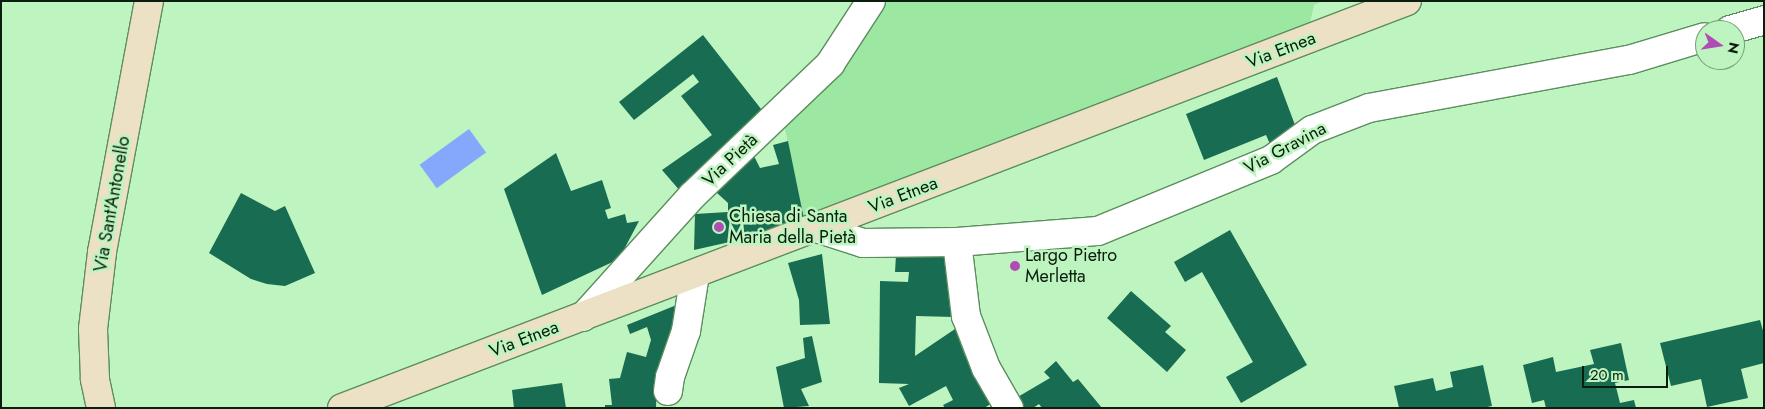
<!DOCTYPE html>
<html>
<head>
<meta charset="utf-8">
<style>
	body { margin:0 }
	#map { position:relative; width:1765px; height:409px; overflow:hidden; background:#bdf4bf; font-family:Jost,sans-serif }
	div>[style] { position:absolute }
	.green>* { inset:0; background:#9ce7a1 }
	.water>* { inset:0; background:#85a8fc; transform-origin:0 0 }
	.building>* { inset:0; background:#186c51 }
	.roads { filter:drop-shadow(1px 0 #5b8e5e) drop-shadow(-1px 0 #5b8e5e) drop-shadow(0 1px #5b8e5e) drop-shadow(0 -1px #5b8e5e) }
	.street>* { height:28px; margin:-14px; padding:0 14px; transform-origin:14px; border-radius:14px; background:#fff }
	.secondary>* { height:28px; margin:-14px; padding:0 14px; transform-origin:14px; border-radius:14px; background:#ece0c5 }
	.dots>* { width:14px; height:14px; translate:-50% -50%; box-sizing:border-box; border:2px solid #bdf4bf; border-radius:50% }
	span { translate:-50% -50%; white-space:nowrap; text-align:center; line-height:1.15; -webkit-text-stroke:5px #bdf4bf; paint-order:stroke }
	.street-label { font-size:18px; color:#091e0c }
	.poi-label { font-size:18px; color:#091e0c }
	.left { translate:0 -50%; text-align:left }
	.frame { position:absolute; inset:0; border:2px solid #091e0c; pointer-events:none }
	.north { position:absolute; left:1695px; top:20px; width:50px; height:50px; box-sizing:border-box; background:#bdf4bf; border:1px solid #759e77; border-radius:50%; rotate:103deg; font-size:14px; font-weight:700; line-height:20px; text-align:center; color:#091e0c }
	.north::after { content:''; display:block; margin:auto; width:18px; height:22px; background:#b04db4; clip-path:polygon(50% 0,100% 100%,50% 72%,0 100%) }
	.scale { position:absolute; left:1582px; top:366px; width:86px; height:22px; box-sizing:border-box; border:2px solid #091e0c; border-top:0; padding-left:6px; font-size:15px; line-height:18px; white-space:nowrap; color:#091e0c; -webkit-text-stroke:4px #bdf4bf; paint-order:stroke }
</style>
</head>
<body>
<div id="map">
	<div class="green">
		<div style="clip-path:polygon(882px 1px,1323px 1px,1314px 5px,1310px 23px,804px 219px,784px 124px)"></div>
	</div>
	<div class="water">
		<div style="left:469px;top:129px;width:29px;height:61px;rotate:54deg"></div>
	</div>
	<div class="building">
		<div style="clip-path:polygon(703px 35px,765px 114px,718px 151px,702px 172px,681px 192px,662px 170px,712px 135px,681px 96px,699px 82px,693px 74px,634px 120px,619px 102px)"></div>
		<div style="clip-path:polygon(1277px 77px,1298px 133px,1270px 144px,1266px 135px,1204px 160px,1186px 114px)"></div>
		<div style="clip-path:polygon(788px 141px,804px 219px,743px 239px,694px 250px,695px 214px,728px 212px,728px 203px,716px 192px,753px 154px,760px 168px,779px 164px,773px 145px)"></div>
		<div style="clip-path:polygon(556px 153px,571px 191px,602px 180px,611px 208px,605px 210px,608px 219px,625px 214px,627px 223px,639px 221px,619px 259px,542px 295px,504px 189px)"></div>
		<div style="clip-path:polygon(241px 193px,275px 211px,285px 206px,315px 273px,285px 286px,267px 284px,251px 279px,209px 253px)"></div>
		<div style="clip-path:polygon(1230px 230px,1307px 365px,1241px 403px,1226px 377px,1253px 362px,1202px 272px,1185px 282px,1174px 262px)"></div>
		<div style="clip-path:polygon(822px 254px,830px 324px,800px 325px,799px 300px,788px 263px)"></div>
		<div style="clip-path:polygon(896px 255px,945px 256px,954px 317px,916px 316px,915px 356px,955px 329px,965px 356px,994px 402px,984px 408px,945px 408px,943px 405px,953px 400px,946px 386px,909px 406px,899px 388px,909px 384px,879px 383px,880px 281px,908px 282px,909px 272px,895px 272px)"></div>
		<div style="clip-path:polygon(1131px 291px,1171px 326px,1165px 332px,1186px 350px,1167px 372px,1107px 318px)"></div>
		<div style="clip-path:polygon(684px 302px,657px 381px,656px 408px,605px 408px,605px 405px,612px 405px,609px 379px,620px 378px,627px 352px,646px 357px,651px 340px,647px 327px,630px 334px,627px 325px)"></div>
		<div style="clip-path:polygon(1760px 320px,1764px 334px,1764px 363px,1741px 369px,1748px 398px,1707px 407px,1701px 379px,1671px 386px,1660px 343px)"></div>
		<div style="clip-path:polygon(812px 336px,822px 382px,801px 389px,809px 406px,784px 408px,776px 367px,805px 358px,803px 338px)"></div>
		<div style="clip-path:polygon(1621px 343px,1629px 380px,1615px 383px,1620px 403px,1634px 400px,1636px 408px,1546px 408px,1544px 400px,1532px 403px,1523px 365px,1553px 357px,1556px 372px,1594px 364px,1590px 350px)"></div>
		<div style="clip-path:polygon(1056px 361px,1073px 382px,1078px 379px,1102px 408px,1042px 408px,1039px 404px,1033px 408px,1021px 408px,1016px 398px,1050px 378px,1044px 372px)"></div>
		<div style="clip-path:polygon(1483px 365px,1492px 406px,1482px 408px,1399px 408px,1394px 386px,1433px 378px,1436px 391px,1453px 387px,1450px 372px)"></div>
		<div style="clip-path:polygon(562px 383px,566px 408px,514px 408px,512px 390px)"></div>
	</div>
	<div class="roads">
		<div class="street">
			<div style="left:1730px;top:30px;width:35px;rotate:-16deg"></div>
			<div style="left:816px;top:228px;width:49px;rotate:17.7deg"></div>
			<div style="left:863px;top:243px;width:94px;rotate:-0.6deg"></div>
			<div style="left:957px;top:242px;width:141px;rotate:-4.5deg"></div>
			<div style="left:1098px;top:231px;width:187px;rotate:-22.3deg"></div>
			<div style="left:1271px;top:160px;width:51px;rotate:-36.2deg"></div>
			<div style="left:1312px;top:130px;width:61px;rotate:-21.1deg"></div>
			<div style="left:1369px;top:108px;width:264px;rotate:-10.5deg"></div>
			<div style="left:1629px;top:60px;width:79px;rotate:-16.8deg"></div>
			<div style="left:957px;top:242px;width:75px;rotate:83.1deg"></div>
			<div style="left:966px;top:316px;width:56px;rotate:69deg"></div>
			<div style="left:986px;top:368px;width:46px;rotate:60.1deg"></div>
			<div style="left:583px;top:317px;width:164px;rotate:-48deg"></div>
			<div style="left:693px;top:195px;width:190px;rotate:-43.7deg"></div>
			<div style="left:830px;top:64px;width:75px;rotate:-56.9deg"></div>
			<div style="left:668px;top:391px;width:14px;rotate:-82deg"></div>
			<div style="left:670px;top:377px;width:49px;rotate:-70.8deg"></div>
			<div style="left:686px;top:331px;width:58px;rotate:-81deg"></div>
		</div>
		<div class="secondary">
			<div style="left:101px;top:408px;width:30px;rotate:-102deg"></div>
			<div style="left:95px;top:379px;width:50px;rotate:-92.3deg"></div>
			<div style="left:93px;top:329px;width:78px;rotate:-83.3deg"></div>
			<div style="left:102px;top:252px;width:255px;rotate:-79.4deg"></div>
			<div style="left:342px;top:408px;width:1140px;rotate:-20.91deg"></div>
		</div>
	</div>
	<div class="dots">
		<div style="left:719px;top:227px;background:#b04db4"></div>
		<div style="left:1015px;top:266px;background:#b04db4"></div>
	</div>
	<div class="street-label">
		<span style="left:1281px;top:50px;rotate:-21deg">Via Etnea</span>
		<span style="left:1285px;top:148px;rotate:-28deg">Via Gravina</span>
		<span style="left:730px;top:160px;rotate:-43deg">Via Pietà</span>
		<span style="left:903px;top:195px;rotate:-21deg">Via Etnea</span>
		<span style="left:112px;top:204px;rotate:-80deg">Via Sant'Antonello</span>
		<span style="left:524px;top:339px;rotate:-21deg">Via Etnea</span>
	</div>
	<div class="poi-label">
		<span class="left" style="left:729px;top:227px">Chiesa di Santa<br>Maria della Pietà</span>
		<span class="left" style="left:1025px;top:266px">Largo Pietro<br>Merletta</span>
	</div>
	<div class="frame"></div>
	<div class="north">N</div>
	<div class="scale">20 m</div>
</div>
</body>
</html>
